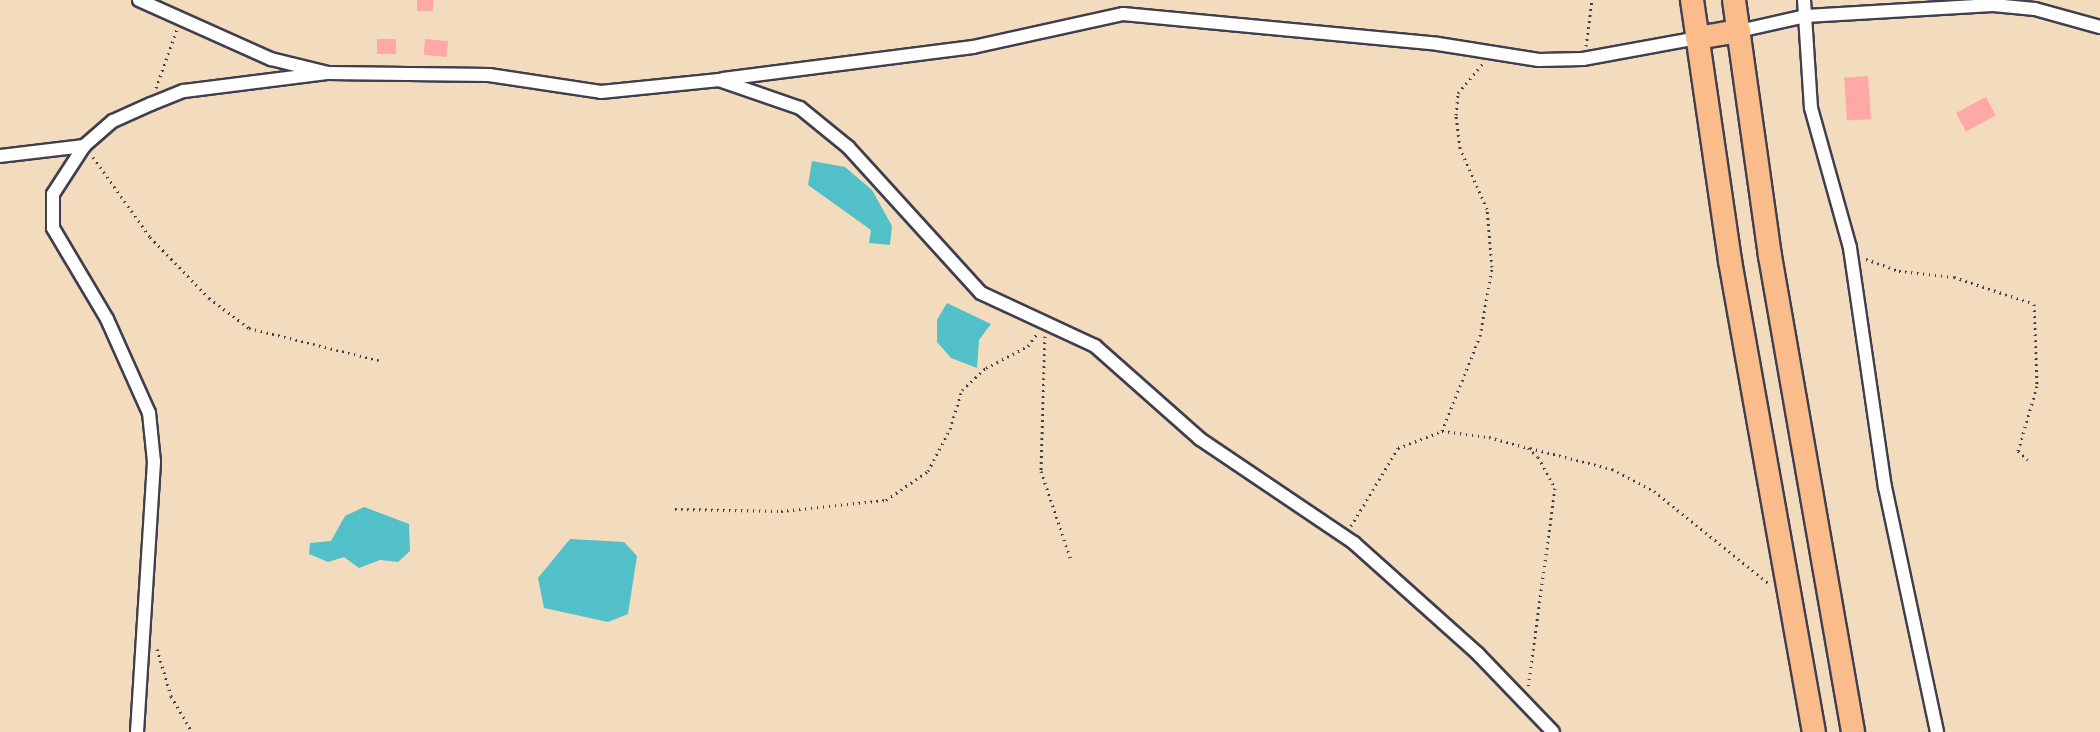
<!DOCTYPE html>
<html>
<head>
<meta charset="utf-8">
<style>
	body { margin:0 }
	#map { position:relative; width:2100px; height:732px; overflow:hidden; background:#f2dcbd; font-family:"IM FELL Double Pica",serif }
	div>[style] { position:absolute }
	.water>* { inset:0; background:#52c0c9 }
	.building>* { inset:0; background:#ffa8a5; transform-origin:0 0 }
	.path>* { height:3px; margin-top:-1.5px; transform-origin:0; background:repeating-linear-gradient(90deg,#413e4e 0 1.5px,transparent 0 6px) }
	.roads { filter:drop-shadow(2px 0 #413e4e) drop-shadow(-2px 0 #413e4e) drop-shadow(0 2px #413e4e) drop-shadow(0 -2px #413e4e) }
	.street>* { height:12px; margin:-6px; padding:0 6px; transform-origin:6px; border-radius:6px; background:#fff }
	.highway>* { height:22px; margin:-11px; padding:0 11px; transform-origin:11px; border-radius:11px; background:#f9bc8a }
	span { translate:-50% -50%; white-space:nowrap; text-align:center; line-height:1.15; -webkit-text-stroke:4.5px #fbf7ec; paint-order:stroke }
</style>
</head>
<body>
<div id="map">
	<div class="water">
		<div style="clip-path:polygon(812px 161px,845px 167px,872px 190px,892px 226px,890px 245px,869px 243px,871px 230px,808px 185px)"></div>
		<div style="clip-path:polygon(947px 303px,991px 324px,979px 340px,977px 368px,951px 358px,937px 342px,937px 320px)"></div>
		<div style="clip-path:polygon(364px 507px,409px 524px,410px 551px,398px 562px,380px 560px,359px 568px,344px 557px,328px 562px,309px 554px,310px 543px,331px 541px,345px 516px)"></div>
		<div style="clip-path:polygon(570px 539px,624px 542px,637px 556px,628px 614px,608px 622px,544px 608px,538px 578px)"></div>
	</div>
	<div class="building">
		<div style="left:417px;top:0;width:16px;height:11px"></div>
		<div style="left:377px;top:39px;width:19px;height:15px"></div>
		<div style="left:425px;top:39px;width:23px;height:16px;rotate:5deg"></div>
		<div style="left:1868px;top:76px;width:43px;height:24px;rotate:86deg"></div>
		<div style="left:1986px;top:97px;width:21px;height:34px;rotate:62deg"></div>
	</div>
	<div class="path">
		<div style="left:1586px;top:46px;width:46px;rotate:-82.6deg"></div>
		<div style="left:156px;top:88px;width:63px;rotate:-70.4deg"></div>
		<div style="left:93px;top:157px;width:98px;rotate:54.5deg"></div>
		<div style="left:150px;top:237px;width:85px;rotate:46deg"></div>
		<div style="left:209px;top:298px;width:50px;rotate:36.9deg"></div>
		<div style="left:249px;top:328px;width:136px;rotate:14deg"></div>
		<div style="left:1866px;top:259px;width:35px;rotate:20deg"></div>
		<div style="left:1899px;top:271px;width:55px;rotate:6.2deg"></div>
		<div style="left:1954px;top:277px;width:84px;rotate:18.6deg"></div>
		<div style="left:2034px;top:304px;width:82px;rotate:87.9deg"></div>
		<div style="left:2037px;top:386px;width:68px;rotate:106.3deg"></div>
		<div style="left:2018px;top:451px;width:13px;rotate:42deg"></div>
		<div style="left:1045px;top:336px;width:135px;rotate:91.7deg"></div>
		<div style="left:1041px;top:471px;width:94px;rotate:71.4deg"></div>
		<div style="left:1442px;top:431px;width:102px;rotate:-68.2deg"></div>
		<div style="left:1480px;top:336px;width:70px;rotate:-80.1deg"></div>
		<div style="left:1492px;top:267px;width:58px;rotate:-94.9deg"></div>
		<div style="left:1487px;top:209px;width:67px;rotate:-113.9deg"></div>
		<div style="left:1460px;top:148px;width:33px;rotate:-97deg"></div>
		<div style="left:1456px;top:115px;width:22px;rotate:-85deg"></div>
		<div style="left:1458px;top:93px;width:38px;rotate:-50deg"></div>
		<div style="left:1530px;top:448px;width:85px;rotate:14.4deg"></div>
		<div style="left:1612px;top:469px;width:47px;rotate:27.6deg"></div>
		<div style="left:1654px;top:491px;width:146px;rotate:38.9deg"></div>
		<div style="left:675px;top:509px;width:106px;rotate:1.1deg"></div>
		<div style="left:781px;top:511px;width:106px;rotate:-6deg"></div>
		<div style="left:886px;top:500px;width:51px;rotate:-34.6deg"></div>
		<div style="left:928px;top:471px;width:47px;rotate:-62.4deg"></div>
		<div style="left:950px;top:429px;width:41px;rotate:-72.9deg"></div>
		<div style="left:962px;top:390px;width:33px;rotate:-43deg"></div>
		<div style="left:986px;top:368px;width:47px;rotate:-27.6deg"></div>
		<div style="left:1028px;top:346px;width:17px;rotate:-54deg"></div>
		<div style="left:1351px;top:526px;width:91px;rotate:-58.9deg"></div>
		<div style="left:1398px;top:448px;width:47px;rotate:-21.1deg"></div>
		<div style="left:1442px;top:431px;width:47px;rotate:7.3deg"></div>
		<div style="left:1489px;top:437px;width:41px;rotate:15.8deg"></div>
		<div style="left:1528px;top:448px;width:13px;rotate:42deg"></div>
		<div style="left:1538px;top:457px;width:35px;rotate:61deg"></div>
		<div style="left:1555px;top:488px;width:201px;rotate:97.7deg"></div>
		<div style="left:157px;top:649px;width:49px;rotate:73.4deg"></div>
		<div style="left:171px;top:696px;width:42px;rotate:59.7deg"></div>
	</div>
	<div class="roads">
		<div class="street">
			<div style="left:139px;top:0;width:145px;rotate:24.1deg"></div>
			<div style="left:271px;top:59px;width:59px;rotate:13.8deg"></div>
			<div style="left:328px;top:73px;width:161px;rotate:0.7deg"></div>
			<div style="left:489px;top:75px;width:113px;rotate:8.6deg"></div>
			<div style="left:601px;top:92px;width:119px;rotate:-5.8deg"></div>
			<div style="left:719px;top:80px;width:86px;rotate:19.1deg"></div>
			<div style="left:800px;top:108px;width:62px;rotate:39.1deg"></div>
			<div style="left:848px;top:147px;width:197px;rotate:47.7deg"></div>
			<div style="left:981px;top:293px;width:126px;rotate:24.9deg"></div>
			<div style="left:1095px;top:346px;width:140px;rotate:41.5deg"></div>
			<div style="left:1200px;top:439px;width:186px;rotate:34deg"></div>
			<div style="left:1354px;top:543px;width:166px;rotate:41.8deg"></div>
			<div style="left:1478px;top:654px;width:108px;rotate:46.1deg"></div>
			<div style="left:1804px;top:0;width:108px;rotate:86.3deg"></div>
			<div style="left:1811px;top:108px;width:145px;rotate:74.4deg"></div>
			<div style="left:1850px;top:248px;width:242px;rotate:81.7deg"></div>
			<div style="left:1885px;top:487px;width:250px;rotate:78deg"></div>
			<div style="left:1739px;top:31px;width:69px;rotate:-12.6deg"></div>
			<div style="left:1806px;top:16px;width:187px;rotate:-3.4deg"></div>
			<div style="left:1993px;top:5px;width:42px;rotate:5.4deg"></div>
			<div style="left:2035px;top:9px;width:67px;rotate:15.5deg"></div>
			<div style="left:723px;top:79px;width:252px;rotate:-7.3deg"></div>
			<div style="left:973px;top:47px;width:154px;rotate:-12.4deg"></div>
			<div style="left:1123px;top:14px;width:316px;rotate:5.4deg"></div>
			<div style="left:1438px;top:44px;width:102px;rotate:9deg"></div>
			<div style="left:1539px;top:60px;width:44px;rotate:-1.3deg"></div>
			<div style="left:1583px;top:59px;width:116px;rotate:-10.4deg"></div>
			<div style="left:0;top:156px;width:85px;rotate:-6.8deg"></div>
			<div style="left:137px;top:732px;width:271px;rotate:-86.4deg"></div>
			<div style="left:154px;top:462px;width:49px;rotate:-95.8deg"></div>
			<div style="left:149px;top:413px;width:103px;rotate:-114.1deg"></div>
			<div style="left:107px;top:319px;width:106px;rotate:-120.7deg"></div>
			<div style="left:53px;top:228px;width:34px;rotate:-90deg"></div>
			<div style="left:53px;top:194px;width:57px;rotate:-57.1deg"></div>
			<div style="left:84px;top:146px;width:38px;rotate:-41deg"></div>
			<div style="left:113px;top:121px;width:42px;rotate:-24.1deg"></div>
			<div style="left:151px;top:104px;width:35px;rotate:-22deg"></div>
			<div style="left:184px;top:91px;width:144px;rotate:-7.2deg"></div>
		</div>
		<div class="highway">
			<div style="left:1692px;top:0;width:264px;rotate:81.7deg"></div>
			<div style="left:1730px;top:261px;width:478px;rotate:79.9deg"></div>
			<div style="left:1734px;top:0;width:259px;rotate:82deg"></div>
			<div style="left:1770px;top:256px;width:483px;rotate:80.1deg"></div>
			<div style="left:1697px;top:38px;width:43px;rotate:-9.5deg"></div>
		</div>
	</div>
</div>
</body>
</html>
